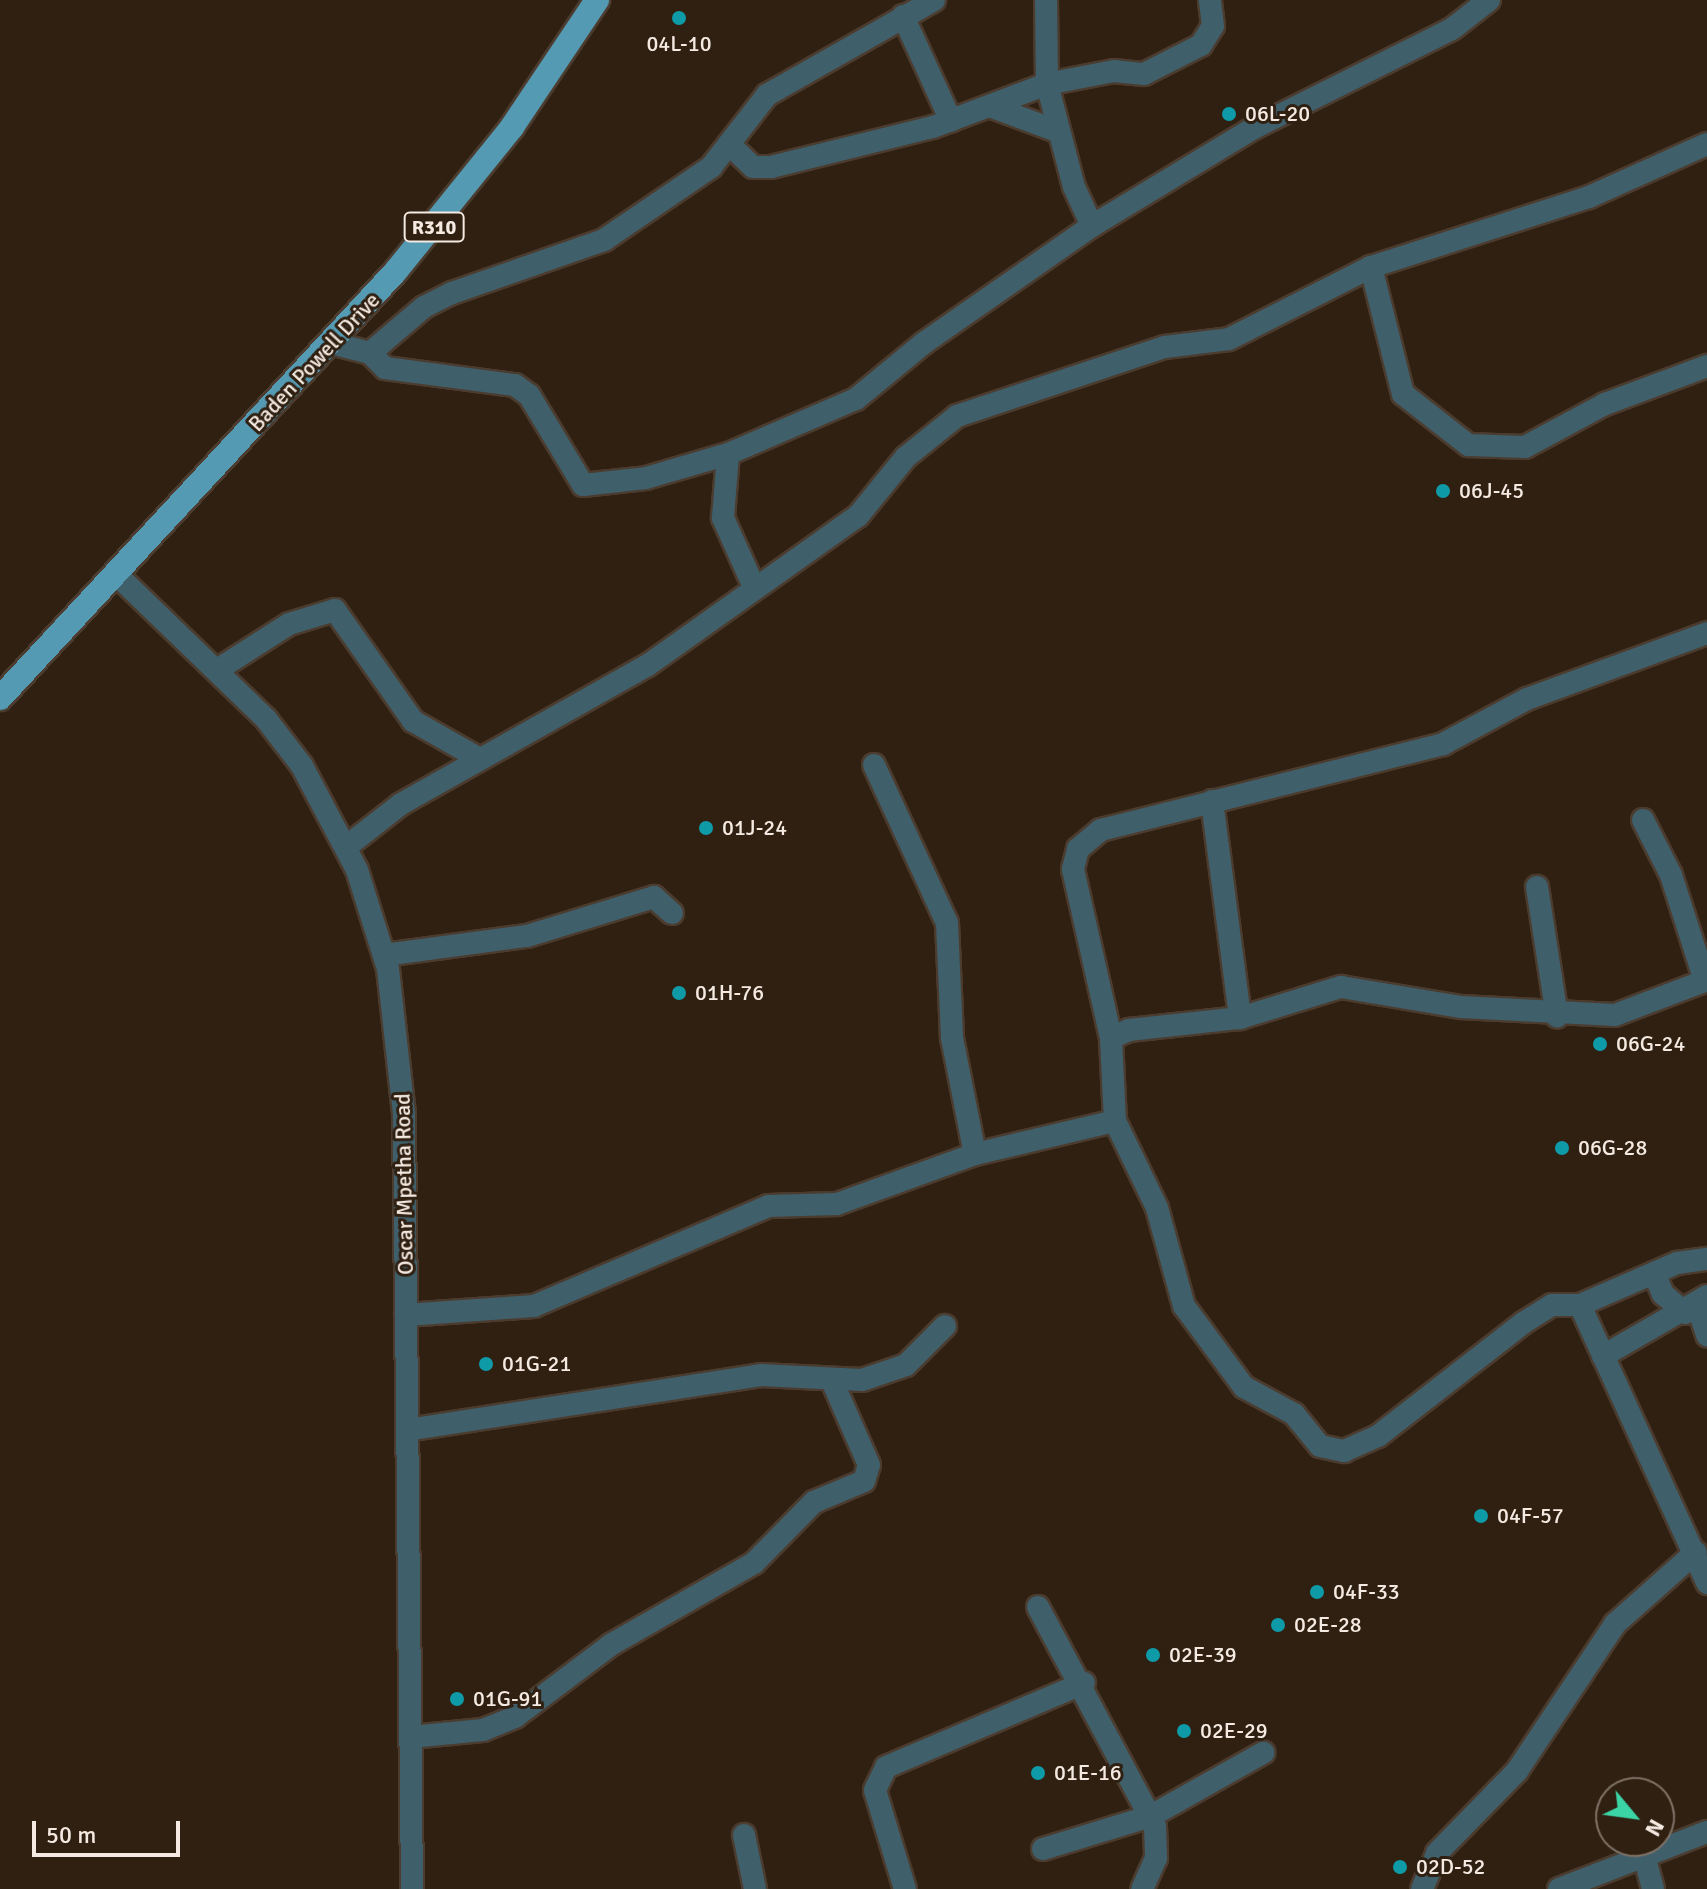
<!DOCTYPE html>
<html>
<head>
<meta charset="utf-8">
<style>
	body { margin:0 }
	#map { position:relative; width:1707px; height:1889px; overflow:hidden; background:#2f2012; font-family:Signika,sans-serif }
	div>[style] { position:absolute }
	.roads { filter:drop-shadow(2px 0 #4b3c2f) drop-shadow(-2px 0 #4b3c2f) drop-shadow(0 2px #4b3c2f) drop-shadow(0 -2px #4b3c2f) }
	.minor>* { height:22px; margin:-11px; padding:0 11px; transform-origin:11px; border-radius:11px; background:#3f5f6b }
	.major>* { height:24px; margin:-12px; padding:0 12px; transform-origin:12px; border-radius:12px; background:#559ab3 }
	.dots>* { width:22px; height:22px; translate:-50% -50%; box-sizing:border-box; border:4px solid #2f2012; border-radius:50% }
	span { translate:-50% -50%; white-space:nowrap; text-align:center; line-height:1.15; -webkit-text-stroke:6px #2f2012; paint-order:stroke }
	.shield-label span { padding:2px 6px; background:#2f2012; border:2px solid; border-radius:6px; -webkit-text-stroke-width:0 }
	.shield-label { font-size:20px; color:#f5eae1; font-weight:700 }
	.poi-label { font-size:22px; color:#f5eae1 }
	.left { translate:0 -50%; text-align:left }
	.street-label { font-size:22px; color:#f5eae1 }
	.north { position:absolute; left:1595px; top:1777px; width:80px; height:80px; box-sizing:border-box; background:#2f2012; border:2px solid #7e7165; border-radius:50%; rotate:119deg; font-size:22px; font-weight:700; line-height:32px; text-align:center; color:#f5eae1 }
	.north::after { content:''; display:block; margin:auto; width:28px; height:36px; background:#3bd4a4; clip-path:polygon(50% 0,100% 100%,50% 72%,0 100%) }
	.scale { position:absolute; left:32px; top:1821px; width:148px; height:36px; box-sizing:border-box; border:4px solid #f5eae1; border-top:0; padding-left:10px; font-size:24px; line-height:28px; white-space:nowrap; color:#f5eae1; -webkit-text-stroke:6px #2f2012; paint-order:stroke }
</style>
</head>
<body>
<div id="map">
	<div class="roads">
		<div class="minor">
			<div style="left:1046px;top:0;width:84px;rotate:89.3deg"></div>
			<div style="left:1047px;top:84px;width:106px;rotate:75.3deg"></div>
			<div style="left:1074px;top:187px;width:43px;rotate:65.2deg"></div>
			<div style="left:1092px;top:226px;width:189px;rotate:-31.2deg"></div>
			<div style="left:1254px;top:128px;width:221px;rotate:-26.6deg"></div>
			<div style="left:1452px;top:29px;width:47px;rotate:-38.1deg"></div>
			<div style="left:903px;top:16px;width:115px;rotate:65.4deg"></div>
			<div style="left:992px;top:107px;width:69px;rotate:20.3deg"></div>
			<div style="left:729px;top:144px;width:33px;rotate:44deg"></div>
			<div style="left:753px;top:167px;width:18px"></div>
			<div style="left:771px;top:167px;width:167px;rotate:-13.9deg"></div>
			<div style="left:933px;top:127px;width:122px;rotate:-20.7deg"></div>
			<div style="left:1047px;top:84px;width:68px;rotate:-11deg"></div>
			<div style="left:1114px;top:71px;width:30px;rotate:6deg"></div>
			<div style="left:1144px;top:74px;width:64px;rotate:-27deg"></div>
			<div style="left:1201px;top:45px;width:22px;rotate:-58deg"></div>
			<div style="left:1213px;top:26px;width:26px;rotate:-97deg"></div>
			<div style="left:1371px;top:267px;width:131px;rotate:75.9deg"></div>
			<div style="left:1403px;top:394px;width:83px;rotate:38.1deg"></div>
			<div style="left:1468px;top:445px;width:57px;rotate:2deg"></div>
			<div style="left:1525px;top:447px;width:91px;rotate:-28.3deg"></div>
			<div style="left:1605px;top:404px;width:109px;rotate:-20.4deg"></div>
			<div style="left:331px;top:343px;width:40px;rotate:14.4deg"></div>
			<div style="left:370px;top:353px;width:71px;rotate:-40.4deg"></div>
			<div style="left:424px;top:307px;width:31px;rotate:-27deg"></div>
			<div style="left:452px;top:293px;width:161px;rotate:-19.2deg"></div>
			<div style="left:604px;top:240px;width:130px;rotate:-34.3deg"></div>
			<div style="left:711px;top:167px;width:91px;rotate:-52.1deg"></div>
			<div style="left:767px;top:95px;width:192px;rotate:-29.6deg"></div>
			<div style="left:370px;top:353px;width:21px;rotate:45deg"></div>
			<div style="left:385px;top:368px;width:131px;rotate:7.5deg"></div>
			<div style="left:515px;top:385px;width:17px;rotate:36deg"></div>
			<div style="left:529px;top:395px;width:105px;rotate:59deg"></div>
			<div style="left:583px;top:485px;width:63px;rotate:-6.3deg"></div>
			<div style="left:646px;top:478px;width:85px;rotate:-16.3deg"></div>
			<div style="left:728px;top:454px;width:139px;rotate:-23.3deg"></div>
			<div style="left:856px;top:399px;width:88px;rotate:-39.5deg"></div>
			<div style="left:924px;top:343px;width:205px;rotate:-34.9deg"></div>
			<div style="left:728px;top:454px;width:64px;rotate:94.5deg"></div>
			<div style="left:723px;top:518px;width:76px;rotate:65.8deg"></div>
			<div style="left:117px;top:575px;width:207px;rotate:44deg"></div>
			<div style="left:266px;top:719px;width:59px;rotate:52.5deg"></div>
			<div style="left:302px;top:766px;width:118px;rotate:62.1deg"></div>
			<div style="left:357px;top:870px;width:104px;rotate:72.6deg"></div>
			<div style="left:388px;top:969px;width:146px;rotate:83.7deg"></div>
			<div style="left:404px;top:1114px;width:775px;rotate:89.41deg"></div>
			<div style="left:217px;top:670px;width:85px;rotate:-32.6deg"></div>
			<div style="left:289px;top:624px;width:48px;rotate:-16.9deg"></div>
			<div style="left:335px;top:610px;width:136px;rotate:54.9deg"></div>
			<div style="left:413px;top:721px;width:77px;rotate:29.6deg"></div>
			<div style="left:874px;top:765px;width:174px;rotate:65.2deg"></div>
			<div style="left:947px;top:923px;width:115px;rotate:87.5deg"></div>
			<div style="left:952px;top:1038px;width:118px;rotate:78.8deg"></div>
			<div style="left:1212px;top:801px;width:219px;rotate:82.6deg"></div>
			<div style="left:1643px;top:820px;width:62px;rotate:63deg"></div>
			<div style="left:1671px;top:875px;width:111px;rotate:72.2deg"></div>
			<div style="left:346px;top:847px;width:70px;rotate:-38deg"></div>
			<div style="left:401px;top:804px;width:283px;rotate:-29.4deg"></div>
			<div style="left:648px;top:665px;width:257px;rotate:-35.4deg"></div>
			<div style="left:858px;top:516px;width:76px;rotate:-50.9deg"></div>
			<div style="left:906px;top:457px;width:65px;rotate:-38.8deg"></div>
			<div style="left:957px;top:416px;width:219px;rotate:-18.4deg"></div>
			<div style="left:1165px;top:347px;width:64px;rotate:-7.1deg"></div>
			<div style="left:1229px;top:339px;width:159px;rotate:-26.9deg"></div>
			<div style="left:1371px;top:267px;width:229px;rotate:-17.8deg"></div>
			<div style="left:1589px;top:197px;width:129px;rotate:-24.2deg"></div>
			<div style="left:1537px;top:887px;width:131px;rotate:81.2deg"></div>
			<div style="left:384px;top:955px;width:144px;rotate:-7.6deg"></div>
			<div style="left:527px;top:936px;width:133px;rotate:-17.1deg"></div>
			<div style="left:654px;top:897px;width:24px;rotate:42deg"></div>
			<div style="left:1111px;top:1038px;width:173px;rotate:-102.7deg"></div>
			<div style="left:1073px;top:869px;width:21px;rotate:-76deg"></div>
			<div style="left:1078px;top:849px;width:30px;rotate:-40deg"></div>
			<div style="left:1101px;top:830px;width:353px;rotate:-14.1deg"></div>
			<div style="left:1443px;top:744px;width:95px;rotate:-28.2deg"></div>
			<div style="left:1527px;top:699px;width:192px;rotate:-20.1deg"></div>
			<div style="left:1115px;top:1121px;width:83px;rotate:-92.8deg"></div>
			<div style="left:1111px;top:1038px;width:20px;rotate:-24deg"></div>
			<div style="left:1129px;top:1030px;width:112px;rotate:-6.2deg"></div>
			<div style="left:1240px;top:1018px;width:106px;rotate:-17.1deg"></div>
			<div style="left:1341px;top:987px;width:122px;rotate:9.5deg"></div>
			<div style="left:1461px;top:1007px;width:154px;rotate:3deg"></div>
			<div style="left:1615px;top:1015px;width:98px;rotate:-20.8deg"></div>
			<div style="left:1654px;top:1273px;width:23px;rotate:67deg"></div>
			<div style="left:1663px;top:1294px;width:29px;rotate:41deg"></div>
			<div style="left:1697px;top:1304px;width:33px;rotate:72deg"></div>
			<div style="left:1580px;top:1305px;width:106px;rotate:-23.4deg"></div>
			<div style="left:1677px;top:1263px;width:30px;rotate:-8deg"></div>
			<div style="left:406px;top:1315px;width:128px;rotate:-4deg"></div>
			<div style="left:534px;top:1306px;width:254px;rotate:-23.1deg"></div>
			<div style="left:768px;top:1206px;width:69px;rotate:-1.7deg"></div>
			<div style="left:837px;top:1204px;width:147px;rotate:-19.9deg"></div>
			<div style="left:975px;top:1154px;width:144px;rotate:-13.3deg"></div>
			<div style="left:1115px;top:1121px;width:97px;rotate:64.2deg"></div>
			<div style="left:1157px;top:1208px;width:102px;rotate:74.6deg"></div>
			<div style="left:1184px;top:1306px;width:101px;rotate:53.5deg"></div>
			<div style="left:1244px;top:1387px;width:57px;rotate:28.4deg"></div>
			<div style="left:1294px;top:1414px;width:41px;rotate:50.9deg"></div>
			<div style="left:1320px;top:1446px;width:25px;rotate:12deg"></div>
			<div style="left:1344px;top:1451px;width:37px;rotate:-24deg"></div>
			<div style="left:1378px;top:1436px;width:184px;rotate:-37.9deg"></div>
			<div style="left:1523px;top:1323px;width:34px;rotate:-32deg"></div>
			<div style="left:1552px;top:1305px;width:28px"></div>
			<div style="left:1580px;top:1305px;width:306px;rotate:65.4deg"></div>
			<div style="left:1603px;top:1356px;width:120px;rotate:-30deg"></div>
			<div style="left:407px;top:1430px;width:358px;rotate:-8.8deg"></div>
			<div style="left:761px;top:1375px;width:101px;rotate:2.8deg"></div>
			<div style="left:862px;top:1380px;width:46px;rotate:-18.8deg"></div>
			<div style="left:906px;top:1365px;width:55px;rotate:-45deg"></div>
			<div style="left:1038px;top:1607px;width:248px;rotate:61.9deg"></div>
			<div style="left:1155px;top:1826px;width:32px;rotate:88deg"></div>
			<div style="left:1156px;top:1858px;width:34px;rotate:114deg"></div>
			<div style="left:411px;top:1737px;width:72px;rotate:-5.6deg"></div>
			<div style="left:483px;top:1730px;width:35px;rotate:-22deg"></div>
			<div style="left:515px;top:1717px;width:121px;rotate:-37deg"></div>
			<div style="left:612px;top:1644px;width:163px;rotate:-29.7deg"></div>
			<div style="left:754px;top:1563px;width:86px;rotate:-45.5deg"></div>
			<div style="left:814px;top:1502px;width:54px;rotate:-22.8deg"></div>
			<div style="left:864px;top:1481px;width:17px;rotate:-73deg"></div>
			<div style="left:869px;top:1465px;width:90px;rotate:-113.7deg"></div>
			<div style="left:744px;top:1835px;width:55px;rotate:78.5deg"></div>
			<div style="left:1043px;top:1849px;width:113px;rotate:-17deg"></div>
			<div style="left:1151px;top:1816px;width:129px;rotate:-29.4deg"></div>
			<div style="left:1645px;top:1859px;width:31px;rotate:75deg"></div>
			<div style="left:905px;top:1889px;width:103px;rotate:-106.9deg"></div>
			<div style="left:875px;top:1790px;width:25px;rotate:-64deg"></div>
			<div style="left:886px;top:1767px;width:215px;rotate:-23deg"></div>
			<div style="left:1422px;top:1889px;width:39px;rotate:-67deg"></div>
			<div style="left:1437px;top:1853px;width:115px;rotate:-45.7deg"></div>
			<div style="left:1517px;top:1771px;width:177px;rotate:-56.3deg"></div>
			<div style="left:1615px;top:1624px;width:108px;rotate:-41.6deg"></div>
			<div style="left:1559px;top:1889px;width:159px;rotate:-21.1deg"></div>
		</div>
		<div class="major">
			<div style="left:0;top:698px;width:582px;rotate:-47.16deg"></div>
			<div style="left:396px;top:271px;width:185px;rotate:-51.1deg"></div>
			<div style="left:512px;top:127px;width:153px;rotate:-56.2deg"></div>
		</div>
	</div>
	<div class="dots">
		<div style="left:679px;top:18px;background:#0f9aa8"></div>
		<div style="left:1229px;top:114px;background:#0f9aa8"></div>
		<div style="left:1443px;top:491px;background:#0f9aa8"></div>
		<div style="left:706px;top:828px;background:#0f9aa8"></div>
		<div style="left:679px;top:993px;background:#0f9aa8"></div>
		<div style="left:1600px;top:1044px;background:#0f9aa8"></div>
		<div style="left:1562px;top:1148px;background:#0f9aa8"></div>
		<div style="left:486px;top:1364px;background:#0f9aa8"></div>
		<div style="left:1481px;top:1516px;background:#0f9aa8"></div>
		<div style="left:1317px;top:1592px;background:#0f9aa8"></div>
		<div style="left:1278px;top:1625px;background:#0f9aa8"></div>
		<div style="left:1153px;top:1655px;background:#0f9aa8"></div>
		<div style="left:457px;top:1699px;background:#0f9aa8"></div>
		<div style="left:1184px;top:1731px;background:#0f9aa8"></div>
		<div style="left:1038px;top:1773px;background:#0f9aa8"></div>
		<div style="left:1400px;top:1867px;background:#0f9aa8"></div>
	</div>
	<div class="shield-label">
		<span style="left:434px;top:227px">R310</span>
	</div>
	<div class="poi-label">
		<span style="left:679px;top:44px">04L-10</span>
		<span class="left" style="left:1245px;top:114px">06L-20</span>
		<span class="left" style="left:1459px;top:491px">06J-45</span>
		<span class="left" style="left:722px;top:828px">01J-24</span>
		<span class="left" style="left:695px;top:993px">01H-76</span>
		<span class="left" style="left:1616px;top:1044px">06G-24</span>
		<span class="left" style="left:1578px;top:1148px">06G-28</span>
		<span class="left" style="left:502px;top:1364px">01G-21</span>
		<span class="left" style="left:1497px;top:1516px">04F-57</span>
		<span class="left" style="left:1333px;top:1592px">04F-33</span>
		<span class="left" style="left:1294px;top:1625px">02E-28</span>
		<span class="left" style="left:1169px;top:1655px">02E-39</span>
		<span class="left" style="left:473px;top:1699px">01G-91</span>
		<span class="left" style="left:1200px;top:1731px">02E-29</span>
		<span class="left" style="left:1054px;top:1773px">01E-16</span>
		<span class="left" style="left:1416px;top:1867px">02D-52</span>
	</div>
	<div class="street-label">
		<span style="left:314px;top:362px;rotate:-47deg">Baden Powell Drive</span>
		<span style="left:404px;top:1184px;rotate:-91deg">Oscar Mpetha Road</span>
	</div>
	<div class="north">N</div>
	<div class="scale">50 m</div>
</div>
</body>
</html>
